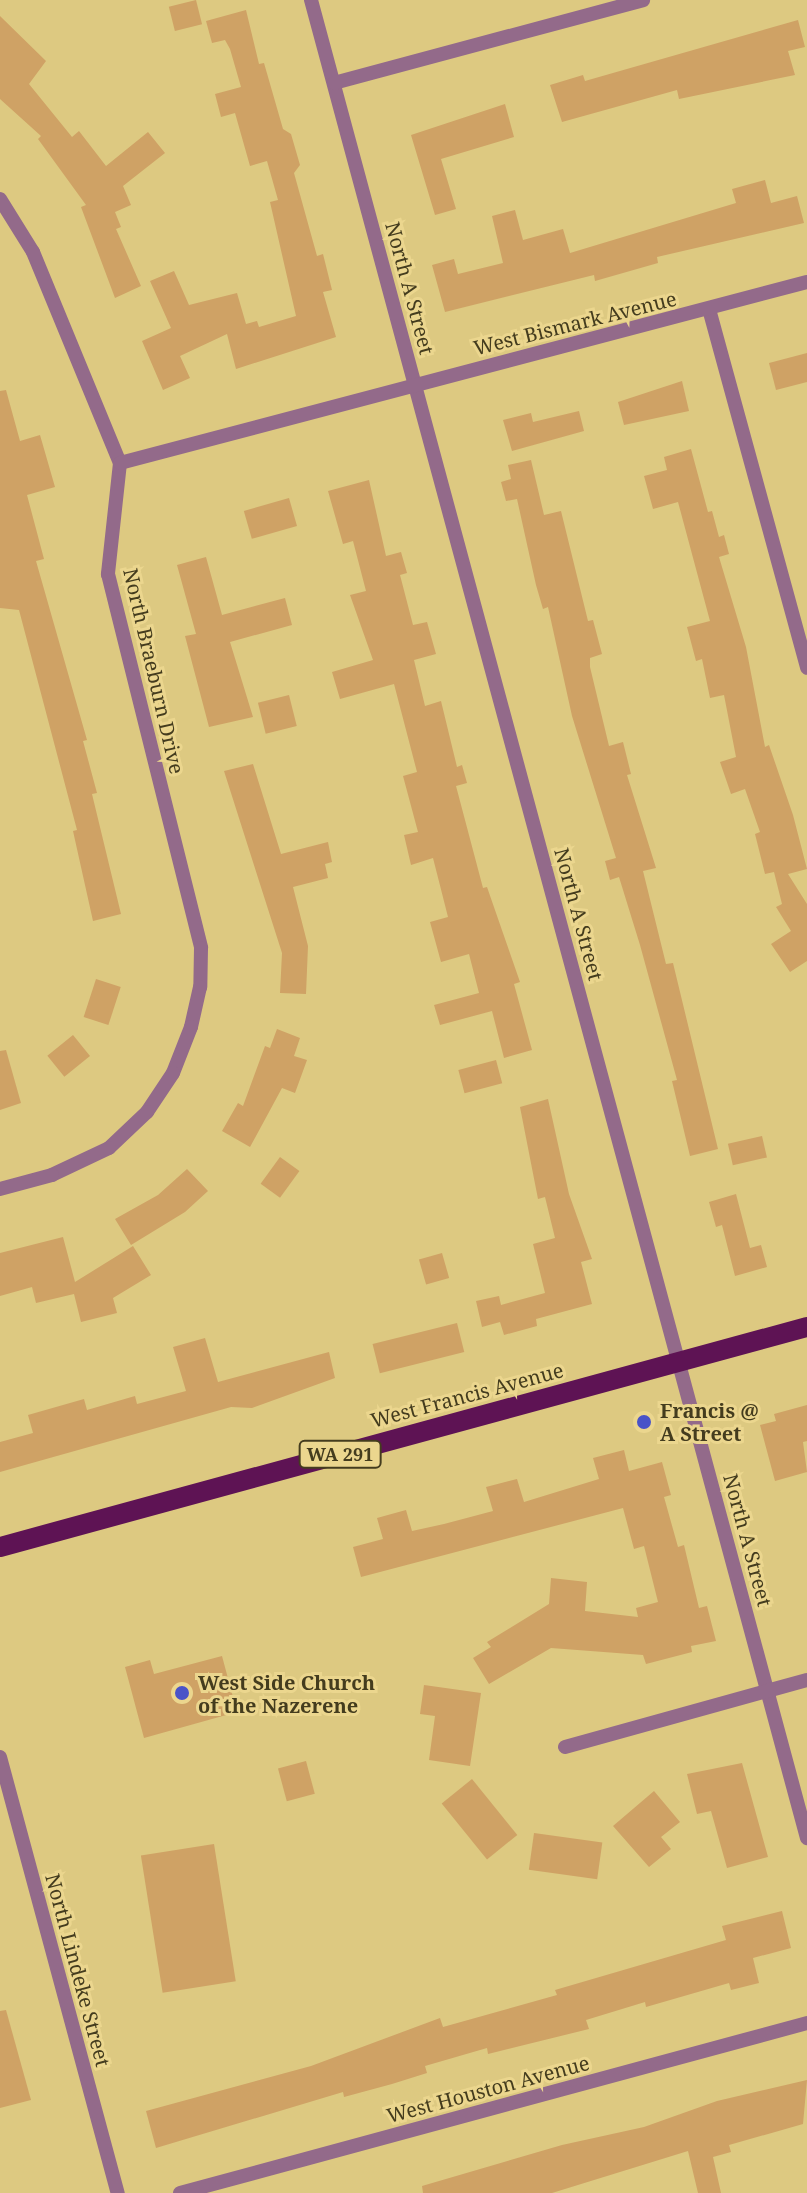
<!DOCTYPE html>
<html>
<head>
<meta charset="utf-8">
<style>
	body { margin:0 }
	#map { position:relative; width:807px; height:2193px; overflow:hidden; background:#ddc981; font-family:"Noto Serif",serif }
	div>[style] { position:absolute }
	.building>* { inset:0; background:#cfa265; transform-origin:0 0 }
	.minor>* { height:14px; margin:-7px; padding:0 7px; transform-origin:7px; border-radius:7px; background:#936a8a }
	.major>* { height:20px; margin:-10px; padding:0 10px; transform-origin:10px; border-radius:10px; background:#5e1354 }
	.dots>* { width:22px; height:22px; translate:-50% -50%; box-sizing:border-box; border:4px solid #ebd68e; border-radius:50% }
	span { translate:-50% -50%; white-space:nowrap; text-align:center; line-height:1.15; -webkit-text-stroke:6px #ebd68e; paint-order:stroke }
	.shield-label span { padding:2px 6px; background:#ebd68e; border:2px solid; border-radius:6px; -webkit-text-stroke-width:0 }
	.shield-label { font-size:18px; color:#443c1e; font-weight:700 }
	.street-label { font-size:20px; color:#443c1e }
	.poi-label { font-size:20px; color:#443c1e; font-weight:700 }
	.left { translate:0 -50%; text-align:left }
</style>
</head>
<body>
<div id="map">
	<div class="building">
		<div style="left:196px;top:0;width:25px;height:28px;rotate:76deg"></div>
		<div style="clip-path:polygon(246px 10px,259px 64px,264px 63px,283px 129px,291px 134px,300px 165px,294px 173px,317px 256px,323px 254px,332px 290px,323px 292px,336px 337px,236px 369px,227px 334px,180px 356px,190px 378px,163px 390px,142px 341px,171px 328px,150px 281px,174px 271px,189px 305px,237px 293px,246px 324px,257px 321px,259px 327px,296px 316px,270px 202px,278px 200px,267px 161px,250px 166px,235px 113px,221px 117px,215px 94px,241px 87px,230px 49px,225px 40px,212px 43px,206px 21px)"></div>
		<div style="clip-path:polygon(0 16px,46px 61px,29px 84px,72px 137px,79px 131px,106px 166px,148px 132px,165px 153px,123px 186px,131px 205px,115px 212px,121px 227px,116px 229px,141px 286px,115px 298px,81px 207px,86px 205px,38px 139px,41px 136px,0 99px)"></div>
		<div style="clip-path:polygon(798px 20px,805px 47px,788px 51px,795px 75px,679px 99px,677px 90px,562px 122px,550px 85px,583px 75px,585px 81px)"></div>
		<div style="clip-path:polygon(505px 104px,514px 137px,441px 159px,456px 209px,435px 215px,411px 135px)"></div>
		<div style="clip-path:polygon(765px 180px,771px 203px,797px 196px,804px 223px,657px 257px,658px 263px,595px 281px,594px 275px,445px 312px,432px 265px,454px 259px,458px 274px,503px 263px,492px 216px,515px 210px,523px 240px,563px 229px,570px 253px,736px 203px,732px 189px)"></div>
		<div style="clip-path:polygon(807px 353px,807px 382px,776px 390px,769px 363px)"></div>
		<div style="clip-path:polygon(682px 381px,689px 411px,624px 425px,618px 402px)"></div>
		<div style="clip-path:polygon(6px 390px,20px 441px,40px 435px,55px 487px,27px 495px,44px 559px,36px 561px,87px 740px,83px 741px,97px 793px,92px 794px,121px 914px,93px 921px,73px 831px,77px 830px,19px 610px,0 608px,0 391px)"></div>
		<div style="clip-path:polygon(579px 411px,584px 431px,512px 451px,503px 420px,531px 413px,533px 422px)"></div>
		<div style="clip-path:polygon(691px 449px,708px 512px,712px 511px,719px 537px,724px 535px,729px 554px,719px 557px,746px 647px,765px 747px,769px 745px,793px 815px,807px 869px,788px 874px,807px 904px,807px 961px,790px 972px,771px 944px,791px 931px,776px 907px,782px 904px,774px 872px,765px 874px,755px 834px,760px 832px,745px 789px,731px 794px,720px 762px,736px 757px,724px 695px,710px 698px,702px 659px,696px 661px,687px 627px,710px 621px,678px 502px,653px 509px,644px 476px,667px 470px,664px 457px)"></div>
		<div style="clip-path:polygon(531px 460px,544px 515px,561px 511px,588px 621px,593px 620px,602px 654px,590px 658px,590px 667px,609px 746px,623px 742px,631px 774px,627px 775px,656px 868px,643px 871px,666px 964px,673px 963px,718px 1149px,690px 1156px,672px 1081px,677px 1080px,640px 945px,619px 877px,610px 880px,605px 861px,616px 858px,572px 716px,548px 607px,543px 609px,536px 585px,517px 499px,506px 501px,501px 482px,511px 479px,508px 465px)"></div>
		<div style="clip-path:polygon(369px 480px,386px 556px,401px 552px,407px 573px,400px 575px,413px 625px,427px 622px,436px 654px,414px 660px,425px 706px,441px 701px,457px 767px,462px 765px,467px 783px,456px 786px,483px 888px,487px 887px,520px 982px,514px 984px,532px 1050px,504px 1058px,492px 1011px,440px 1025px,434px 1005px,479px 993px,469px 954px,441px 962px,430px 922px,448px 917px,433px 858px,411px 865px,404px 835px,418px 832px,403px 776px,417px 772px,394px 684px,340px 699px,332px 672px,373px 660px,350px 595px,366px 591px,353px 541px,343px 544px,328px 491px)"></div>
		<div style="left:289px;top:498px;width:29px;height:47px;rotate:74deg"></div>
		<div style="clip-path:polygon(206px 557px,222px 615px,285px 598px,292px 625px,230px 642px,253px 717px,209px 727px,185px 636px,196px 634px,177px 565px)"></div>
		<div style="left:289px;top:695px;width:32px;height:32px;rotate:76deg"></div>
		<div style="clip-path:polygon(253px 764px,281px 854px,328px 842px,332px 862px,325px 864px,328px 878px,293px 887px,308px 946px,306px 994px,280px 993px,282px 953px,224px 771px)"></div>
		<div style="left:96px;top:979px;width:26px;height:40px;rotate:18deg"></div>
		<div style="clip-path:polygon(277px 1029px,300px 1038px,294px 1056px,307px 1060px,295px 1093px,282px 1088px,250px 1147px,222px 1131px,238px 1103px,243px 1106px,265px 1046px,270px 1048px)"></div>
		<div style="left:73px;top:1035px;width:27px;height:33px;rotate:51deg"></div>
		<div style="clip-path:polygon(6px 1050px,21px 1103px,0 1110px,0 1051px)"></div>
		<div style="left:496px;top:1060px;width:24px;height:39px;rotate:75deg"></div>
		<div style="clip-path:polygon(548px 1099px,569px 1194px,592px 1259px,581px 1262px,592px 1304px,536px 1319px,537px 1326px,504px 1335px,500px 1322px,482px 1327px,476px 1301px,499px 1296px,501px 1305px,545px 1293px,533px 1244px,555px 1238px,545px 1197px,538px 1199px,520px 1107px)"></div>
		<div style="left:762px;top:1136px;width:22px;height:35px;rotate:77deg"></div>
		<div style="left:280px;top:1157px;width:24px;height:33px;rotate:36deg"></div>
		<div style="clip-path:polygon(187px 1169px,208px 1191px,185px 1212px,131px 1245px,115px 1219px,158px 1195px)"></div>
		<div style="clip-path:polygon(736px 1194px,750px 1248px,761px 1245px,767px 1267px,735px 1276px,722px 1225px,716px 1227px,709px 1202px)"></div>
		<div style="clip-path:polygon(63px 1237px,75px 1282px,133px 1246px,151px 1275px,113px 1298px,117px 1313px,81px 1322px,74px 1294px,36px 1303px,32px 1287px,0 1296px,0 1253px)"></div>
		<div style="left:442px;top:1253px;width:26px;height:24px;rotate:74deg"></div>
		<div style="left:457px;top:1323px;width:30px;height:87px;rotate:76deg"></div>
		<div style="clip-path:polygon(205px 1338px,218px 1382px,329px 1352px,335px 1378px,252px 1408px,231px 1407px,0 1472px,0 1442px,33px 1433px,28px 1415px,84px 1399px,87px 1410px,135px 1396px,137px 1404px,186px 1391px,173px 1347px)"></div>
		<div style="clip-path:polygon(807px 1405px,807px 1441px,803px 1442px,807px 1472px,775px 1481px,760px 1425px,776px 1421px,774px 1414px)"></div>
		<div style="clip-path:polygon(624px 1450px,629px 1471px,662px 1462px,671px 1495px,664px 1497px,678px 1547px,684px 1545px,699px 1608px,707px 1606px,716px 1641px,691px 1646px,692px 1652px,646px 1664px,643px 1655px,551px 1648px,489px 1684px,473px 1658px,491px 1647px,487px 1642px,549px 1604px,551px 1578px,587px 1582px,585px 1611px,638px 1617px,636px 1608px,658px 1602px,644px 1546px,634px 1549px,623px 1508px,361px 1577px,353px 1547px,383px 1539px,377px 1518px,406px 1510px,412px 1531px,444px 1524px,493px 1511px,486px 1487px,517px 1479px,524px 1502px,599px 1479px,593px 1458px)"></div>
		<div style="clip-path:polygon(222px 1656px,237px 1712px,144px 1738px,125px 1667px,150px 1660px,154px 1674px)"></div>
		<div style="clip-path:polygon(424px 1685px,481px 1693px,470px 1766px,429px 1760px,435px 1716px,420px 1714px)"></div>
		<div style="left:306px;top:1761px;width:34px;height:29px;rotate:75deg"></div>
		<div style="clip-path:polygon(742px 1763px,768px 1857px,727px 1868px,711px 1811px,697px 1814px,687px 1774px)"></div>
		<div style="left:472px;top:1779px;width:72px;height:39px;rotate:51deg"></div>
		<div style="clip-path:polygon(654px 1791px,680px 1822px,661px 1837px,671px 1849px,649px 1867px,613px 1826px)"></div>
		<div style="left:534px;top:1833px;width:69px;height:37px;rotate:8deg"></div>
		<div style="left:214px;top:1844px;width:139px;height:74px;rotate:81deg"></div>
		<div style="clip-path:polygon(782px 1911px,791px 1948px,753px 1958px,759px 1983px,731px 1990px,729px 1983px,646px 2007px,645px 2002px,586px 2020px,589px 2029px,488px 2054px,487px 2048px,425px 2066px,427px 2073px,392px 2084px,344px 2097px,343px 2092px,156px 2148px,146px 2111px,311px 2066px,440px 2018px,443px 2027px,557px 1995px,555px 1990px,726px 1940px,722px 1926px)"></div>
		<div style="clip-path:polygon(6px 2010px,31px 2100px,0 2108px,0 2011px)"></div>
		<div style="clip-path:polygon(807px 2080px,803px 2124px,729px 2145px,731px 2152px,713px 2157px,721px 2193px,698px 2193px,688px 2151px,552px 2193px,423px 2193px,422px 2186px,562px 2145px,644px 2127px,717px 2101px)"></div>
	</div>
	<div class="minor">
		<div style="left:311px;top:0;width:1904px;rotate:74.9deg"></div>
		<div style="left:334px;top:83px;width:320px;rotate:-15deg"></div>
		<div style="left:0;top:199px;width:62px;rotate:58.1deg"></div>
		<div style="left:33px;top:252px;width:228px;rotate:67.6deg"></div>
		<div style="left:120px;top:463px;width:112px;rotate:96.2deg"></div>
		<div style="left:108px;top:574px;width:385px;rotate:76deg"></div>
		<div style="left:201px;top:948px;width:39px;rotate:91deg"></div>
		<div style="left:200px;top:987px;width:41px;rotate:102.7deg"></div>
		<div style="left:191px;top:1027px;width:49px;rotate:111.4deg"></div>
		<div style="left:173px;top:1073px;width:47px;rotate:123.7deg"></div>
		<div style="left:147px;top:1112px;width:52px;rotate:136.5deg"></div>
		<div style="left:109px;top:1148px;width:63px;rotate:154.7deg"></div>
		<div style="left:52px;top:1175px;width:54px;rotate:164.9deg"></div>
		<div style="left:709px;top:309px;width:372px;rotate:74.7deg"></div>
		<div style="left:120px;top:463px;width:710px;rotate:-14.76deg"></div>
		<div style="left:565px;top:1747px;width:251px;rotate:-15.5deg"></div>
		<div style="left:0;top:1757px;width:452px;rotate:74.9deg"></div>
		<div style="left:180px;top:2193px;width:650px;rotate:-15.17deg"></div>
	</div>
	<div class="major">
		<div style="left:0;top:1547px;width:836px;rotate:-15.25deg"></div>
	</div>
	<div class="dots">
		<div style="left:644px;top:1422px;background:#4953c8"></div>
		<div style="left:182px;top:1693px;background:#4953c8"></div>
	</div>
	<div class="shield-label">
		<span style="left:340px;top:1454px">WA 291</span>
	</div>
	<div class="street-label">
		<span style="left:410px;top:288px;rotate:75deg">North A Street</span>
		<span style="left:575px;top:323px;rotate:-14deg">West Bismark Avenue</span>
		<span style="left:154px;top:671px;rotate:77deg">North Braeburn Drive</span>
		<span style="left:579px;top:914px;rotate:75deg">North A Street</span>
		<span style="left:467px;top:1395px;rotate:-15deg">West Francis Avenue</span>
		<span style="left:748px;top:1540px;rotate:75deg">North A Street</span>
		<span style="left:78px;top:1970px;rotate:75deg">North Lindeke Street</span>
		<span style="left:488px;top:2089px;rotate:-15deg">West Houston Avenue</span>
	</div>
	<div class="poi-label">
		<span class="left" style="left:660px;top:1422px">Francis @<br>A Street</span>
		<span class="left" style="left:198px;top:1694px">West Side Church<br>of the Nazerene</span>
	</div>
</div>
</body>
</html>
